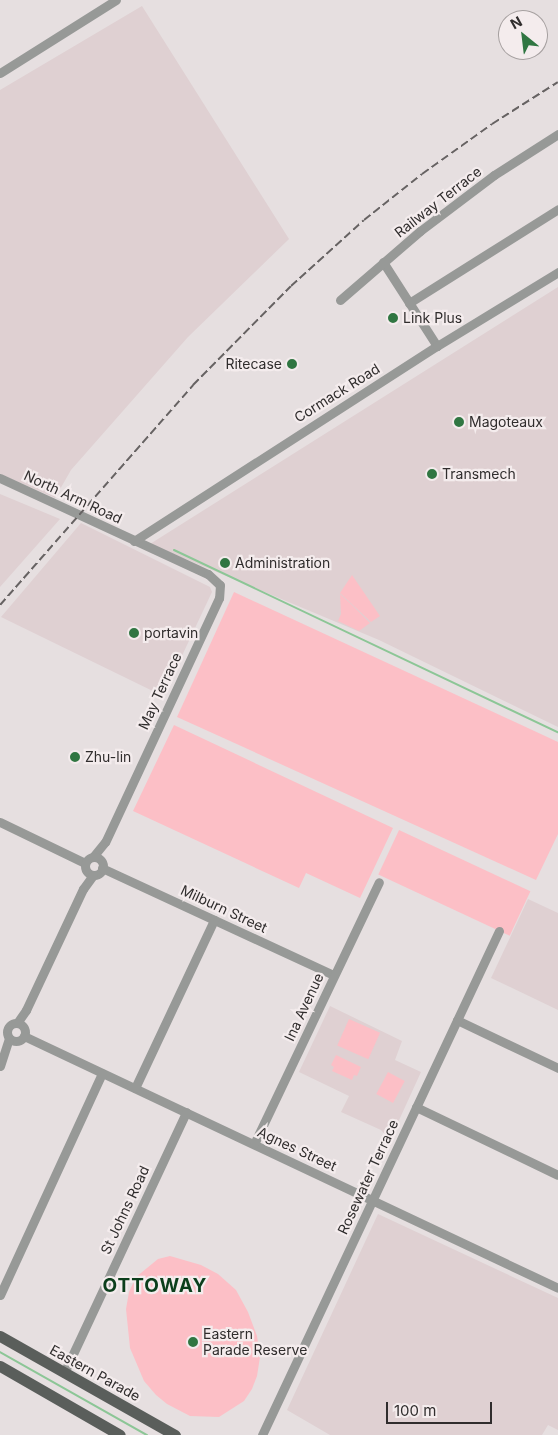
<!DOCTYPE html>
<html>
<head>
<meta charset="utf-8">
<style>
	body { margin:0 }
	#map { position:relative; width:558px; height:1435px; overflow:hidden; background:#e6dfe0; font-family:Inter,sans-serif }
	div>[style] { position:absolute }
	.built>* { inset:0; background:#dfd0d2 }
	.green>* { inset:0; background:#fcbfc6; transform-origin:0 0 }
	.stream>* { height:2px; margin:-1px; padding:0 1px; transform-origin:1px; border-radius:1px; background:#8cc696 }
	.minor>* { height:9px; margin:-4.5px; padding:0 4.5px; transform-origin:4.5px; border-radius:4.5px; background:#979997 }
	.minor>.ring { margin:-4.5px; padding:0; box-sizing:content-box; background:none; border:9px solid #979997; border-radius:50% }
	.major>* { height:11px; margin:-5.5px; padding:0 5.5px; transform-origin:5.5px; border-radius:5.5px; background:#5a5e5b }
	.rail>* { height:2px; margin-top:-1px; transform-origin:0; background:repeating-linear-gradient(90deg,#666262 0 8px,transparent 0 12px) }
	.dots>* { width:14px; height:14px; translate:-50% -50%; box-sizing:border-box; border:2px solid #f4eced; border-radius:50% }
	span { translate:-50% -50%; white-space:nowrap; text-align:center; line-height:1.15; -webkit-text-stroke:4.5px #f4eced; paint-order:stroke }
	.street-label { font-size:14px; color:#302d2d }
	.poi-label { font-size:14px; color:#302d2d }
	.left { translate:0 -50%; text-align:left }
	.right { translate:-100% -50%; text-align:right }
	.district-label { font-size:19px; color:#0b3e1b; font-weight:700; letter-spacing:1px }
	.north { position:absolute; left:498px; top:10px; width:50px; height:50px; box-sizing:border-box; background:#f4eced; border:1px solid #a6a0a0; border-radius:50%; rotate:331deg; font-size:14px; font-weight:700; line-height:20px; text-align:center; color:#302d2d }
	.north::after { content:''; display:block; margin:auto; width:18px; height:22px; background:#307642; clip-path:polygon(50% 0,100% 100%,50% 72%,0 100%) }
	.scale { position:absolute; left:386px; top:1402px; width:106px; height:22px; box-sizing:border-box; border:2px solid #302d2d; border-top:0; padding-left:6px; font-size:15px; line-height:18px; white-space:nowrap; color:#302d2d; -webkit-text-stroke:4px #f4eced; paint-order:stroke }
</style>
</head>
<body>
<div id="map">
	<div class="built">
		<div style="clip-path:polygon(142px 6px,289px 239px,188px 337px,71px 470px,55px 498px,0 474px,0 90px)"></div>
		<div style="clip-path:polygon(558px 287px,558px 727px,379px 640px,150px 544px)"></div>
		<div style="clip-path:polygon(0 494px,60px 519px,0 587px)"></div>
		<div style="clip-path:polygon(81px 523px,210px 587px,212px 592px,163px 696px,1px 617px)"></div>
		<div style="clip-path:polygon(528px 899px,558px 913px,558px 1010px,491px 978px)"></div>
		<div style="clip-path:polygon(330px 1006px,402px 1041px,395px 1060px,421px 1072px,390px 1140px,381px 1130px,341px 1112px,349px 1096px,299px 1072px)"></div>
		<div style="clip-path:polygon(378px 1214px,558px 1298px,558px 1430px,548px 1425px,542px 1435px,330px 1435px,287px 1410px)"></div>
	</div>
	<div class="green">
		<div style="clip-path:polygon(352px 575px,380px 616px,371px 622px,340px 593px)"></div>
		<div style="clip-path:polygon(234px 592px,558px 742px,558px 834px,536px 880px,177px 717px)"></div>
		<div style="clip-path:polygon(340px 594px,352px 605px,370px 623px,359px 631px,338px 621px,341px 614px)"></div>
		<div style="clip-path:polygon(174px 725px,393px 828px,360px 898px,306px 873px,299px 888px,133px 811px)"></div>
		<div style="left:399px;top:830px;width:145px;height:49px;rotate:25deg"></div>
		<div style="left:349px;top:1019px;width:34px;height:29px;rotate:24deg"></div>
		<div style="clip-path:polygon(336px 1055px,361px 1067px,357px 1076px,354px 1075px,352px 1080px,332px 1071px,334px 1067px,331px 1065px)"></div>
		<div style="left:388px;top:1072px;width:19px;height:25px;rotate:28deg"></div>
		<div style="clip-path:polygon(170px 1256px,201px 1265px,218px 1274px,236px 1290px,248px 1312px,257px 1336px,260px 1357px,257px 1376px,252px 1389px,244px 1401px,219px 1417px,190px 1416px,167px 1404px,156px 1395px,144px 1381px,130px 1348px,126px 1309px,129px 1292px,136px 1277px,158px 1259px)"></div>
	</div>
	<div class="stream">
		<div style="left:174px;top:550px;width:425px;rotate:25.4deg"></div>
		<div style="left:0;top:1352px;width:169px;rotate:29.5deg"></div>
	</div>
	<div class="minor">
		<div style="left:0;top:73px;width:137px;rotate:-32.2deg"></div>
		<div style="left:383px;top:262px;width:100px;rotate:57.3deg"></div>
		<div style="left:340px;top:300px;width:106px;rotate:-40.8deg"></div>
		<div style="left:420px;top:231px;width:93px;rotate:-37.1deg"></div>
		<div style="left:494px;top:175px;width:76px;rotate:-32.6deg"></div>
		<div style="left:409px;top:303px;width:176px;rotate:-32.2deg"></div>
		<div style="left:0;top:478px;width:229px;rotate:24.8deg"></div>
		<div style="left:208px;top:574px;width:16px;rotate:43deg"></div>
		<div style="left:220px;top:585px;width:13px;rotate:94deg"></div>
		<div style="left:219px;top:598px;width:269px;rotate:115deg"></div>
		<div style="left:105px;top:842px;width:19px;rotate:129deg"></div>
		<div style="left:134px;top:541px;width:360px;rotate:-32.8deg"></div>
		<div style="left:437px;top:346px;width:142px;rotate:-31.4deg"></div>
		<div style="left:0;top:822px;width:94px;rotate:25.8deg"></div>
		<div class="ring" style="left:85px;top:857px;width:9px;height:9px"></div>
		<div style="left:102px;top:868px;width:255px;rotate:24.8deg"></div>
		<div style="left:457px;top:1020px;width:112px;rotate:25.4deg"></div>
		<div style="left:17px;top:1023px;width:16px;rotate:-55deg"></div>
		<div style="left:26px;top:1010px;width:134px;rotate:-64.8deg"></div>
		<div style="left:83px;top:889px;width:17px;rotate:-54deg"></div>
		<div class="ring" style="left:7px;top:1023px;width:9px;height:9px"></div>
		<div style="left:24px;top:1036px;width:590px;rotate:25.26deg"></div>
		<div style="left:0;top:1066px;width:29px;rotate:-72deg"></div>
		<div style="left:135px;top:1088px;width:186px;rotate:-64.8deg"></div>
		<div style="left:416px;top:1107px;width:157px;rotate:25.6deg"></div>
		<div style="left:254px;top:1144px;width:290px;rotate:-64.5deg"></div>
		<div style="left:0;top:1295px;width:244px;rotate:-65.3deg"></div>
		<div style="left:64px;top:1373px;width:288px;rotate:-64.9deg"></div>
		<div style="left:262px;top:1435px;width:557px;rotate:-64.82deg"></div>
	</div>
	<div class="major">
		<div style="left:0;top:1336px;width:201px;rotate:29.5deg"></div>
		<div style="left:0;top:1366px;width:138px;rotate:29.9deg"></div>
	</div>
	<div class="rail">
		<div style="left:0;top:605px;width:293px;rotate:-48.7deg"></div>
		<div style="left:193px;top:385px;width:139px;rotate:-45.3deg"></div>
		<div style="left:291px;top:286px;width:98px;rotate:-42.1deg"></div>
		<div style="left:364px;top:220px;width:74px;rotate:-38.4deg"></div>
		<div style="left:422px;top:174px;width:86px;rotate:-35.5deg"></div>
		<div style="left:492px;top:124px;width:78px;rotate:-32.5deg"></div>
	</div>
	<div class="dots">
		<div style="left:393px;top:318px;background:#307642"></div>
		<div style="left:292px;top:364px;background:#307642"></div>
		<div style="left:459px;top:422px;background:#307642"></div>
		<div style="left:432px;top:474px;background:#307642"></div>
		<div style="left:225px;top:563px;background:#307642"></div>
		<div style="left:134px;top:633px;background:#307642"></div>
		<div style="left:75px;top:757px;background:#307642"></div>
		<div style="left:193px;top:1342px;background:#307642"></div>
	</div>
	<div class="street-label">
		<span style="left:438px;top:202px;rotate:-38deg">Railway Terrace</span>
		<span style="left:337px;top:393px;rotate:-32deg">Cormack Road</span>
		<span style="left:73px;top:497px;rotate:25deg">North Arm Road</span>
		<span style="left:160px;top:691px;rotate:-65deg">May Terrace</span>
		<span style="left:224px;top:909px;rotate:25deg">Milburn Street</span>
		<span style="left:304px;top:1007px;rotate:-65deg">Ina Avenue</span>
		<span style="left:297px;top:1149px;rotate:25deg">Agnes Street</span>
		<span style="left:368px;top:1177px;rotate:-65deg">Rosewater Terrace</span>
		<span style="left:125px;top:1210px;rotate:-65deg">St Johns Road</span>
		<span style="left:95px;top:1373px;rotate:29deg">Eastern Parade</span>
	</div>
	<div class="poi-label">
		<span class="left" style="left:403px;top:318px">Link Plus</span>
		<span class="right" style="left:282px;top:364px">Ritecase</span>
		<span class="left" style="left:469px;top:422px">Magoteaux</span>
		<span class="left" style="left:442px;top:474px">Transmech</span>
		<span class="left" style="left:235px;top:563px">Administration</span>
		<span class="left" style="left:144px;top:633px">portavin</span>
		<span class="left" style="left:85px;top:757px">Zhu-lin</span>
		<span class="left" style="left:203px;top:1342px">Eastern<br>Parade Reserve</span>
	</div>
	<div class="district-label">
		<span style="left:155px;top:1286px">OTTOWAY</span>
	</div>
	<div class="north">N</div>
	<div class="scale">100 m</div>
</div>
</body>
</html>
